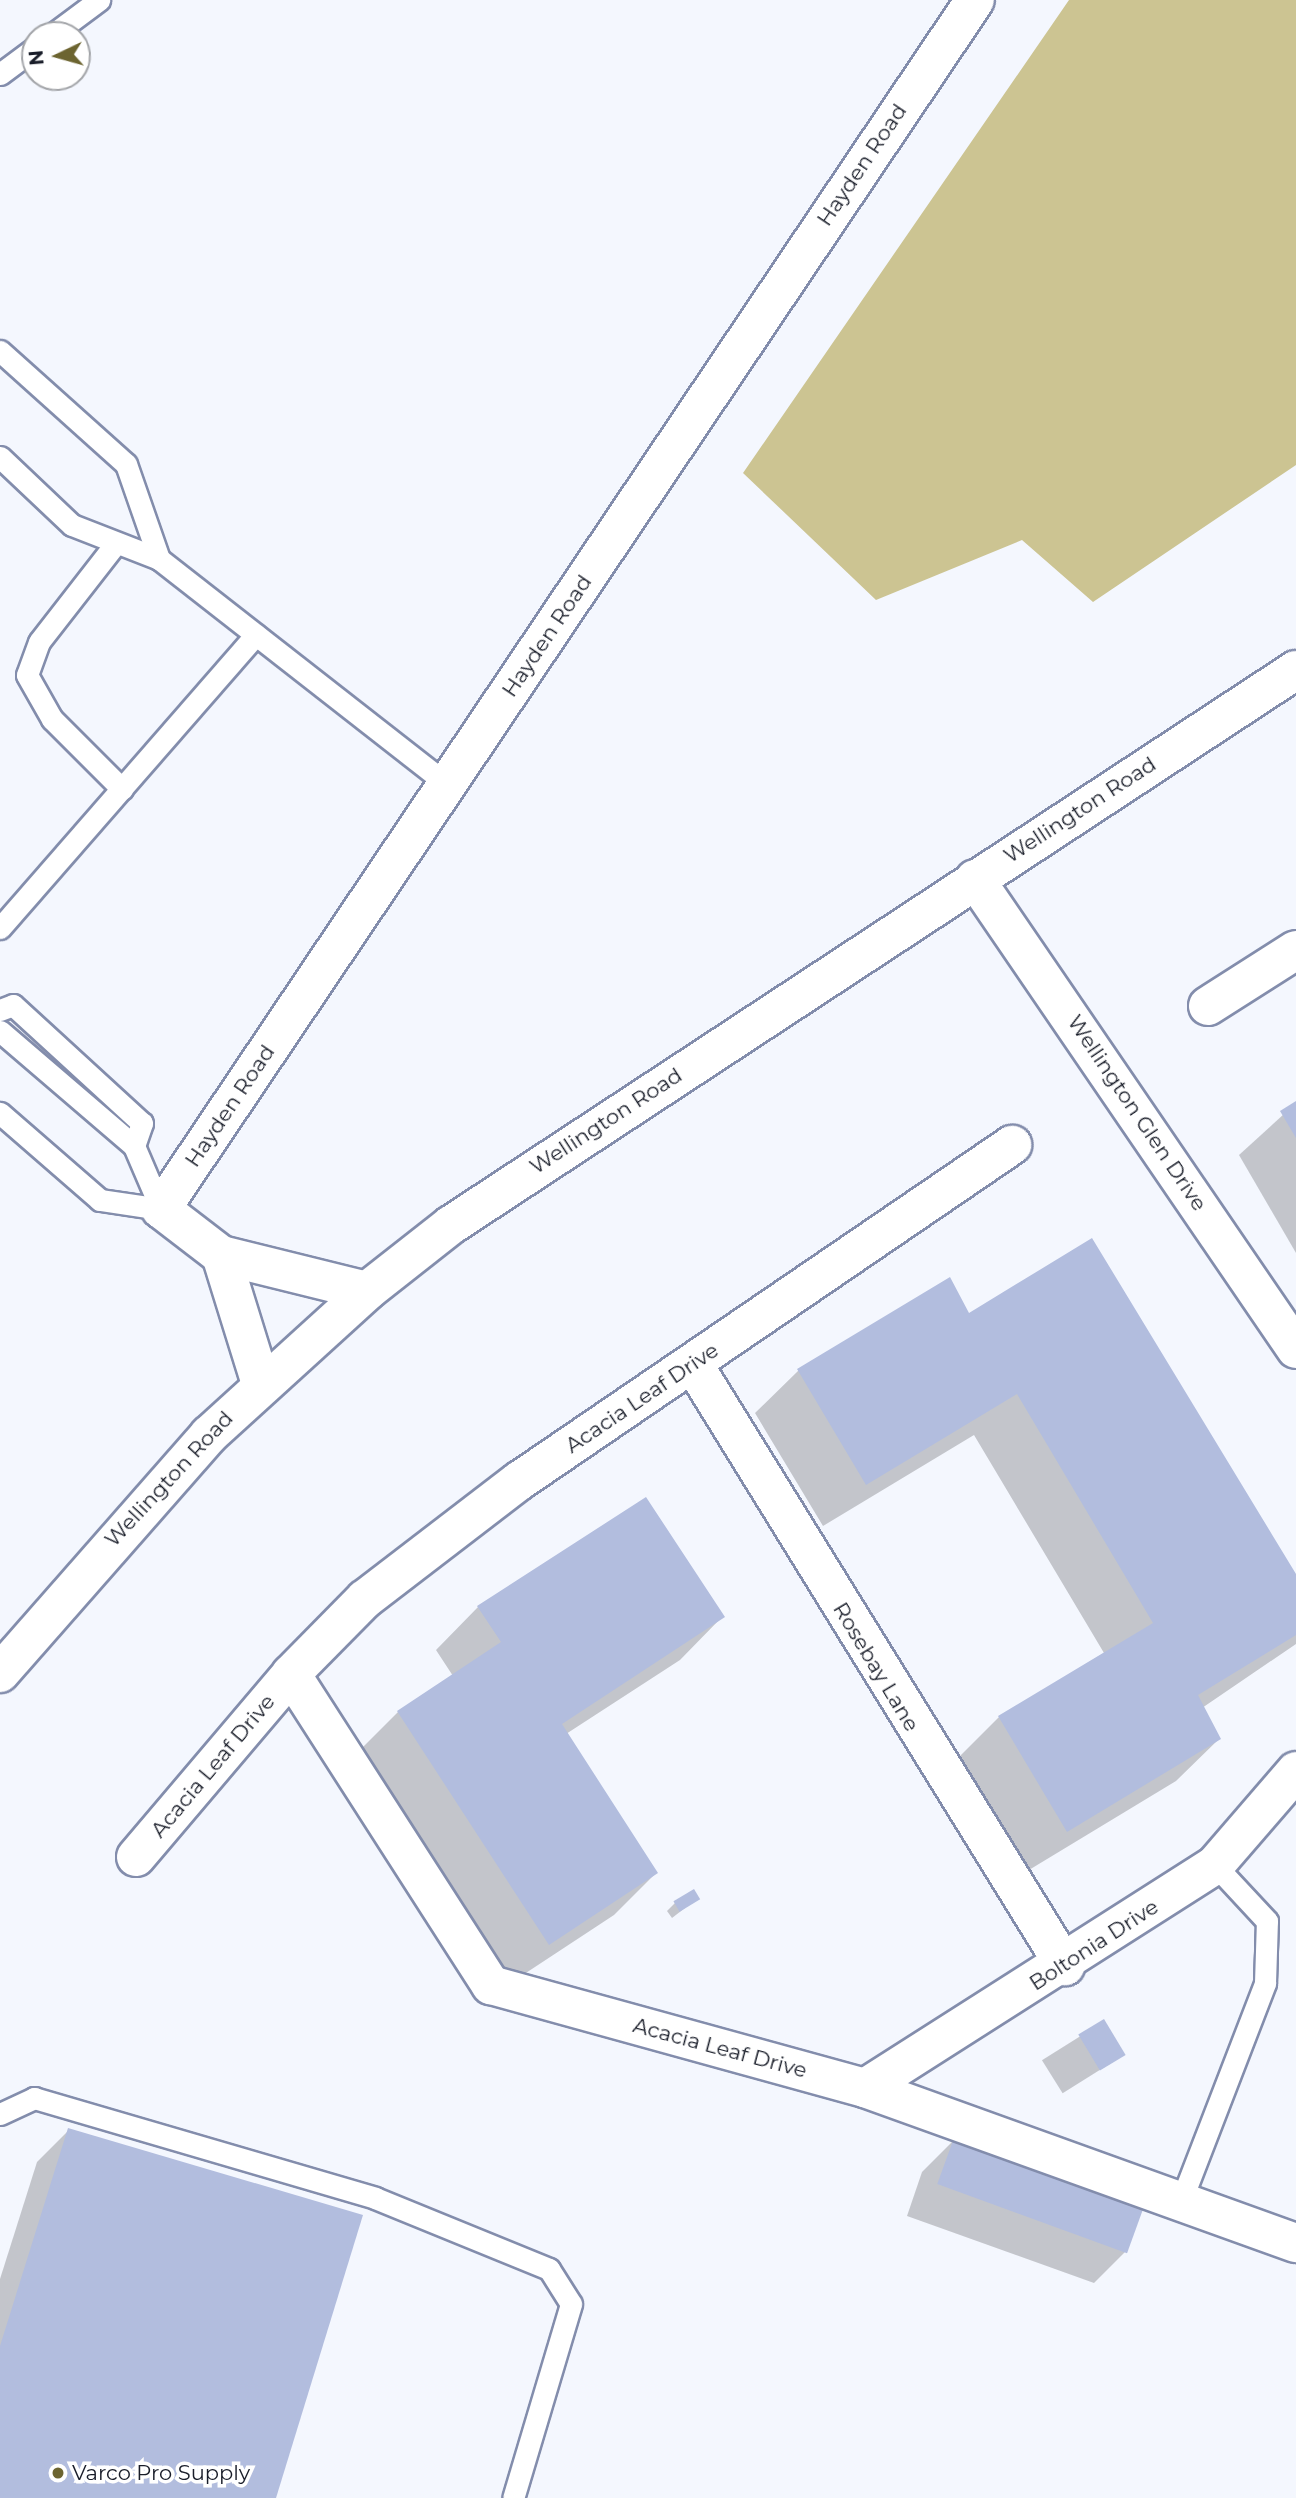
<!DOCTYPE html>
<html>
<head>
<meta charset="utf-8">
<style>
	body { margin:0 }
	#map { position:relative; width:1296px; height:2498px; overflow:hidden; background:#f4f7fe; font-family:Montserrat,sans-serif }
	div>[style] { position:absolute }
	.green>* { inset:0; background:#ccc492 }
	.shadow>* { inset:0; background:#0003; transform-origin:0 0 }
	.building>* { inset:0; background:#b2bdde; transform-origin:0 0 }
	.roads { filter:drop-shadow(2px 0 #838dac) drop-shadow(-2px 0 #838dac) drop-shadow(0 2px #838dac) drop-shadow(0 -2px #838dac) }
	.service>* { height:21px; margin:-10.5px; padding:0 10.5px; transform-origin:10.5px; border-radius:10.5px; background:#fff }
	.minor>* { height:38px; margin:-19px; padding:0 19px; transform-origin:19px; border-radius:19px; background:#fff }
	.secondary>* { height:38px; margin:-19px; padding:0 19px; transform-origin:19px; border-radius:19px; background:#fff }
	.dots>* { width:19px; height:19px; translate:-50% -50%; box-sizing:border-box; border:4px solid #fff; border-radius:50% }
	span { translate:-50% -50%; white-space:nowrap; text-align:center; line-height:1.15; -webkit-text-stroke:7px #fff; paint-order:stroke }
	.street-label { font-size:21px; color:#191d29 }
	.poi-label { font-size:21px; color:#191d29 }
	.left { translate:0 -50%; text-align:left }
	.north { position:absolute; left:21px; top:21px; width:70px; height:70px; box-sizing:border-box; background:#fff; border:2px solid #a3a5a9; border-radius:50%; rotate:265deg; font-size:19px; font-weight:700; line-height:28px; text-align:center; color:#191d29 }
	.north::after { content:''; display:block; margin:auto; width:24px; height:32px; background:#6c6430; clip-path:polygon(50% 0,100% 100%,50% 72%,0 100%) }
</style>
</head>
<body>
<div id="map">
	<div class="green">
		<div style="clip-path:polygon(1069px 0,1296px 0,1296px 465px,1093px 602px,1022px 540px,876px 600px,743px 473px)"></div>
	</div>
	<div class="shadow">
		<div style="clip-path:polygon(1296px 1103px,1296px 1253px,1239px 1155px)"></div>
		<div style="clip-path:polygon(950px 1279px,968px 1316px,1296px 1578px,1296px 1644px,1202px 1708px,1219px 1739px,1176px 1781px,1024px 1873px,956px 1760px,999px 1717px,1104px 1653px,974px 1435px,823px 1526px,755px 1413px,798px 1371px)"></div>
		<div style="clip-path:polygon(478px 1607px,722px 1617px,680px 1660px,566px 1734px,656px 1873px,614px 1915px,506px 1986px,356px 1754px,398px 1712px,453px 1676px,436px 1650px)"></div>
		<div style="clip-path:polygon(698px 1898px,672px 1918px,667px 1911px,675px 1903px)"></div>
		<div style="left:1103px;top:2022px;width:39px;height:72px;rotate:58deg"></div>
		<div style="clip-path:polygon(69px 2130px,274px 2498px,0 2498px,0 2279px,37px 2162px)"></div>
		<div style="clip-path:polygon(954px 2140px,1125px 2252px,1094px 2283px,907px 2216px,922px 2172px)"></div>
	</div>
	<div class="building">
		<div style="clip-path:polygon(1296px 1101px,1296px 1138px,1280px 1111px)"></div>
		<div style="clip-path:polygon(1092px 1238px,1296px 1574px,1296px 1635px,1198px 1695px,1221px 1739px,1067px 1832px,998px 1716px,1153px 1623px,1017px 1394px,866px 1485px,797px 1369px,950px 1277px,969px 1313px)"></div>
		<div style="clip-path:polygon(646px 1497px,725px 1617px,562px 1724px,658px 1873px,549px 1945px,397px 1711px,501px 1642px,477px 1606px)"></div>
		<div style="left:694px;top:1889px;width:12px;height:24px;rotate:59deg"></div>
		<div style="left:1104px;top:2019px;width:42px;height:30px;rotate:59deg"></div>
		<div style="clip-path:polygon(68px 2128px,363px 2215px,276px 2498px,0 2498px,0 2346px)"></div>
		<div style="left:954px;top:2138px;width:202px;height:49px;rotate:20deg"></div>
	</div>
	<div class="roads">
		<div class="service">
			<div style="left:52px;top:35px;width:59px;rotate:-36.7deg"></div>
			<div style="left:0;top:74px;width:44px;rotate:-36.6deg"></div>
			<div style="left:0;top:351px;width:169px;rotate:41.9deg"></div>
			<div style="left:126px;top:464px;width:101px;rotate:70.8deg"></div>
			<div style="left:0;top:457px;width:99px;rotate:43.4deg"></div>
			<div style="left:72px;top:525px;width:93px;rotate:21.3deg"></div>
			<div style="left:159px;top:559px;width:365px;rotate:38deg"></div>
			<div style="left:116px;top:543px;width:125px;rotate:127.9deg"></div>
			<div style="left:39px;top:642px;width:35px;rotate:110deg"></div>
			<div style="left:27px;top:675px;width:51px;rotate:60.4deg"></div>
			<div style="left:52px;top:719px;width:99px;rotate:45deg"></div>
			<div style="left:0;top:928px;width:389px;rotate:-48.9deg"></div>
			<div style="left:0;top:1010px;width:14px;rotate:-21deg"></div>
			<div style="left:13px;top:1005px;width:175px;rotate:42.5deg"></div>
			<div style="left:142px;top:1123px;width:24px;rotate:109deg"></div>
			<div style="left:0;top:1031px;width:177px;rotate:40.6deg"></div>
			<div style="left:134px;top:1146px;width:69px;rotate:66.8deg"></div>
			<div style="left:161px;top:1209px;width:62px;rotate:-171.6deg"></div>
			<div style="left:100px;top:1200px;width:133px;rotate:-139deg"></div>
			<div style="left:0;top:2114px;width:38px;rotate:-25deg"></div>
			<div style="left:34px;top:2098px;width:355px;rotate:16.3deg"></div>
			<div style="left:375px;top:2198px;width:188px;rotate:22.2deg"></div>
			<div style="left:549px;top:2269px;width:41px;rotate:57.8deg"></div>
			<div style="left:571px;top:2304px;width:202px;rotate:106.6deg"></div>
			<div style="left:1181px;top:2201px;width:234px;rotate:-68.9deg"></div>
			<div style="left:1265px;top:1983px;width:62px;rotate:-88.2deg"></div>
			<div style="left:1267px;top:1921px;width:76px;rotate:-132.9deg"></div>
		</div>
		<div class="minor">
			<div style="left:975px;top:879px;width:569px;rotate:55.67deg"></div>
			<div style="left:1208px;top:1006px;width:104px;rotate:-32.5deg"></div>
			<div style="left:221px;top:1255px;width:76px;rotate:-142.5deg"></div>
			<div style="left:161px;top:1209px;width:1457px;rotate:-56.05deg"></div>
			<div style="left:693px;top:1364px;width:708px;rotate:58.29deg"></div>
			<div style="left:261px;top:1384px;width:135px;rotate:-107.2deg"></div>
			<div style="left:221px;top:1255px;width:150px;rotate:13.9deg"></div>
			<div style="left:291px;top:1674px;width:370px;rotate:57.3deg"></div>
			<div style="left:491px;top:1985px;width:388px;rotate:15.4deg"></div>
			<div style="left:865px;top:2088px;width:458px;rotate:19.8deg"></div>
			<div style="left:136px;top:1857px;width:240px;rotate:-49.7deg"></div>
			<div style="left:291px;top:1674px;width:105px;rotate:-45.4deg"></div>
			<div style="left:365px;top:1599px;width:194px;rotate:-37.5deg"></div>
			<div style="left:519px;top:1481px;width:597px;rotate:-34.28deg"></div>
			<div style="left:865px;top:2088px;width:415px;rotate:-32.5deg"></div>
			<div style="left:1215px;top:1865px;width:124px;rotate:-49.2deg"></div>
		</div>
		<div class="secondary">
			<div style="left:0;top:1673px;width:317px;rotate:-48.7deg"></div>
			<div style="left:209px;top:1435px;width:214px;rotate:-42.3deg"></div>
			<div style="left:367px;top:1291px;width:107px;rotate:-38.2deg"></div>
			<div style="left:451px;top:1225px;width:1011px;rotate:-33.3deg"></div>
		</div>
	</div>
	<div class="dots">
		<div style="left:58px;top:2473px;background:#6c6430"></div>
	</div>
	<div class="street-label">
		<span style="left:862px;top:165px;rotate:-56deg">Hayden Road</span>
		<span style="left:547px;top:636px;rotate:-56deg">Hayden Road</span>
		<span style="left:1080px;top:810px;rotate:-33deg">Wellington Road</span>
		<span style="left:230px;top:1106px;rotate:-56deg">Hayden Road</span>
		<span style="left:1137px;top:1113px;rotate:56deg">Wellington Glen Drive</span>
		<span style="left:606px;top:1121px;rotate:-33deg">Wellington Road</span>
		<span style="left:642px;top:1398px;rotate:-34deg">Acacia Leaf Drive</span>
		<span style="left:169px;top:1479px;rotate:-47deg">Wellington Road</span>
		<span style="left:876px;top:1667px;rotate:59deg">Rosebay Lane</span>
		<span style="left:213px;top:1766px;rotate:-50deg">Acacia Leaf Drive</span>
		<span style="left:1094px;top:1945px;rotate:-33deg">Boltonia Drive</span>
		<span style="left:720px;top:2048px;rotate:15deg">Acacia Leaf Drive</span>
	</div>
	<div class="poi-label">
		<span class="left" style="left:72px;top:2473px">Varco Pro Supply</span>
	</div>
	<div class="north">N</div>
</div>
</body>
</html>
